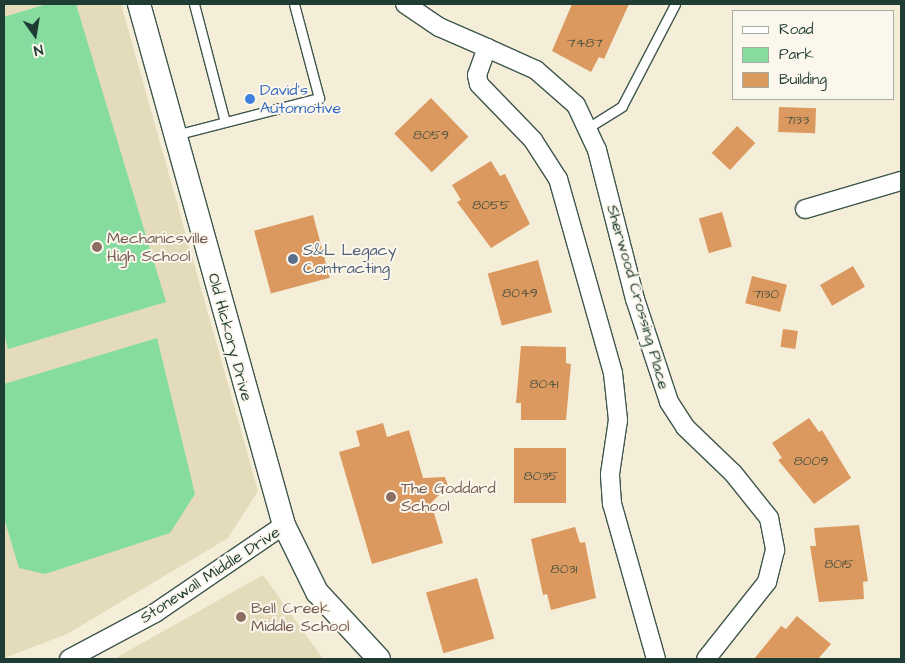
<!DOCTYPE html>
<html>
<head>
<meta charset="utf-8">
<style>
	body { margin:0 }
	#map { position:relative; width:905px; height:663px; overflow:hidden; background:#f4edd7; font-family:"Architects Daughter",sans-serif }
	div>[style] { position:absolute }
	.built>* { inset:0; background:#e3dbba }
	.green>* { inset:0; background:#86dc9f }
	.building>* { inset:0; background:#db995f; transform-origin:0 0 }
	.roads { filter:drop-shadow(1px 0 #3f574c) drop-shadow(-1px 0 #3f574c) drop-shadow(0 1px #3f574c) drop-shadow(0 -1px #3f574c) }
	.service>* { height:9px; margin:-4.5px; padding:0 4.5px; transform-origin:4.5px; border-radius:4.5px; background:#fff }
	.minor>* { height:18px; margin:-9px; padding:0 9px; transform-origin:9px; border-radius:9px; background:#fff }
	.tertiary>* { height:22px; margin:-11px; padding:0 11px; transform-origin:11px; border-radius:11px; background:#fff }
	.dots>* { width:14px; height:14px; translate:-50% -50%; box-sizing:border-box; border:2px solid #fbf7ec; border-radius:50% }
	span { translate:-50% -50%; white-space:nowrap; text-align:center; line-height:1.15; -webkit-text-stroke:4px #fbf7ec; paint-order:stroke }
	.number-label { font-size:14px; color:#4e543f }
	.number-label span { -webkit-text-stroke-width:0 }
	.shop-label { font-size:16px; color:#366cbe }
	.left { translate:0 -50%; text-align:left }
	.education-label { font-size:16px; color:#785e54 }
	.service-label { font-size:16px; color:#4e5e75 }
	.street-label { font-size:16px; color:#1f3d34 }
	.frame { position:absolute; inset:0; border:5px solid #1f3d34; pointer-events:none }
	.legend { position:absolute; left:732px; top:10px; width:162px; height:90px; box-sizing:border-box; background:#fbf7ec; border:1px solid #a3ada2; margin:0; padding:6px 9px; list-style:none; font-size:15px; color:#1f3d34 }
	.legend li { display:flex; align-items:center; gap:10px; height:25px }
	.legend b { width:25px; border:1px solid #a3ada2 }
	.north { position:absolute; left:10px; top:10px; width:50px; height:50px; -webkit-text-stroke:4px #fbf7ec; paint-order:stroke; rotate:167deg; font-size:14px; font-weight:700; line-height:20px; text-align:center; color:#1f3d34 }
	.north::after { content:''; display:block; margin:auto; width:18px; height:22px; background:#1f3d34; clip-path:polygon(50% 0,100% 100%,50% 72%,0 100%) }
</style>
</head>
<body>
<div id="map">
	<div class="built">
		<div style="clip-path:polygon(4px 4px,121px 4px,258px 491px,228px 538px,67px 634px,4px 658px)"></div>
		<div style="clip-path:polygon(263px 575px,323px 659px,114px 659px)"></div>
	</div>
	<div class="green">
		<div style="clip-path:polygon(47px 4px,76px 4px,166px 302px,8px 349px,4px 334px,4px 17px)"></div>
		<div style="clip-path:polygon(157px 338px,195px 494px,170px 533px,45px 574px,19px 568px,4px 518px,4px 384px)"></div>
	</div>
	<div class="building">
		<div style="clip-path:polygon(572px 4px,629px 4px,604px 59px,599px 57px,591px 72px,552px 51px)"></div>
		<div style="left:431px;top:98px;width:54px;height:51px;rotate:46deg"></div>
		<div style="left:779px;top:107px;width:37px;height:25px;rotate:2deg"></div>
		<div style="left:737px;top:126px;width:25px;height:37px;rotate:43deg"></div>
		<div style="clip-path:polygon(491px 161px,500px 176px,505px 174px,530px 224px,491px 248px,457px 202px,461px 200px,452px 185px)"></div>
		<div style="left:722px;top:212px;width:36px;height:24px;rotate:74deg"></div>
		<div style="left:313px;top:215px;width:65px;height:61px;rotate:75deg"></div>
		<div style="left:538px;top:260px;width:54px;height:52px;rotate:75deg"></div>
		<div style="left:853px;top:266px;width:24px;height:38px;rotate:60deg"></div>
		<div style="left:752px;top:276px;width:36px;height:28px;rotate:14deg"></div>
		<div style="left:783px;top:329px;width:15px;height:18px;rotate:8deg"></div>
		<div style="clip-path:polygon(521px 346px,566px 347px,566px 363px,571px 364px,566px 420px,521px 420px,521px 403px,516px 403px)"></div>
		<div style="clip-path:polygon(809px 418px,819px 432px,822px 430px,851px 478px,814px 504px,778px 460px,782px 458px,772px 443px)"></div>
		<div style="clip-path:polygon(383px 423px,387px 437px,409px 430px,423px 478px,445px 477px,448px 486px,431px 503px,443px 543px,372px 564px,339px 452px,360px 446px,356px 431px)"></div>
		<div style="left:514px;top:448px;width:52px;height:55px"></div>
		<div style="clip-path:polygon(859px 525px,868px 581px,863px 582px,864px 599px,819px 602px,810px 546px,816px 546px,814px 528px)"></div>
		<div style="clip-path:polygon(575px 527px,580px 543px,585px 542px,596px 598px,551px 610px,547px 594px,543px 595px,531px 539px)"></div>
		<div style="left:477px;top:578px;width:63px;height:53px;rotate:74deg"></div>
		<div style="clip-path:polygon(797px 616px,831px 644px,818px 659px,754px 659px,781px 626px,786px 629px)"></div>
	</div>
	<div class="roads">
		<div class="service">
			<div style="left:194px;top:4px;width:122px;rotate:75.3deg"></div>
			<div style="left:589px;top:127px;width:39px;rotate:-32deg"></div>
			<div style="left:622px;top:106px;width:115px;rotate:-62.5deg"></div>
			<div style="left:175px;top:135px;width:149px;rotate:-14.4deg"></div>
			<div style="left:319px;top:98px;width:97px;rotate:-104.9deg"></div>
		</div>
		<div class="minor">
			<div style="left:405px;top:4px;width:41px;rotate:34.1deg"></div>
			<div style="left:439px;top:27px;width:52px;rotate:23.6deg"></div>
			<div style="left:805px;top:209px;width:100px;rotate:-16.3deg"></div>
			<div style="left:69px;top:659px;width:98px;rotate:-28.1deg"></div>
			<div style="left:155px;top:613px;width:156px;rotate:-34.3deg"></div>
			<div style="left:656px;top:659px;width:161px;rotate:-105.8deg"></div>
			<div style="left:612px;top:504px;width:30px;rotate:-94deg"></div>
			<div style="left:610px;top:474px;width:55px;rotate:-81.6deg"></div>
			<div style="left:618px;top:420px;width:47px;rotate:-96.1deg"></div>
			<div style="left:613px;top:373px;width:202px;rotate:-105.8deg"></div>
			<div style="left:558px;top:179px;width:46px;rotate:-122.7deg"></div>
			<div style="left:533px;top:140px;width:78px;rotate:-134deg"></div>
			<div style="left:479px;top:84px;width:9px;rotate:-103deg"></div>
			<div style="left:477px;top:75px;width:29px;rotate:-70deg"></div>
			<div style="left:487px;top:48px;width:54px;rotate:24.2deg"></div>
			<div style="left:536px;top:70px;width:53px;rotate:41.2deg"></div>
			<div style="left:576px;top:105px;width:50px;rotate:65deg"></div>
			<div style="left:597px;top:150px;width:154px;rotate:75.7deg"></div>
			<div style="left:635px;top:299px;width:108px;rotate:71.7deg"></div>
			<div style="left:669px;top:402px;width:30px;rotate:57deg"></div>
			<div style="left:685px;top:427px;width:66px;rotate:43.8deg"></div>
			<div style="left:733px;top:473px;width:58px;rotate:51.3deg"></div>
			<div style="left:769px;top:518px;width:33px;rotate:79deg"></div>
			<div style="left:775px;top:550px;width:33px;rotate:104deg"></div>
			<div style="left:767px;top:582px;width:98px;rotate:128.4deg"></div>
		</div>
		<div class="tertiary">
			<div style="left:139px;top:4px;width:541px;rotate:74.45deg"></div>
			<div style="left:284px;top:525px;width:75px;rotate:63.8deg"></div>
			<div style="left:317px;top:592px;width:91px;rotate:47.2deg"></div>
		</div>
	</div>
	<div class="dots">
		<div style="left:250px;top:99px;background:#3f7fe0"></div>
		<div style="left:97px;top:247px;background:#8d6e63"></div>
		<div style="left:293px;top:259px;background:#5c6f8a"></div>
		<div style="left:391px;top:497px;background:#8d6e63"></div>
		<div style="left:241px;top:617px;background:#8d6e63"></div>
	</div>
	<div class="number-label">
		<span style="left:585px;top:43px">7487</span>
		<span style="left:797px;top:120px">7133</span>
		<span style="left:431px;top:135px">8059</span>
		<span style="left:491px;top:205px">8055</span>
		<span style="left:520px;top:293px">8049</span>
		<span style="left:766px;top:294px">7130</span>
		<span style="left:544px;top:384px">8041</span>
		<span style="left:811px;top:461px">8009</span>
		<span style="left:541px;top:476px">8035</span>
		<span style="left:839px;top:564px">8015</span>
		<span style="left:564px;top:569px">8031</span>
	</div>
	<div class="shop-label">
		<span class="left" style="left:260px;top:99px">David's<br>Automotive</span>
	</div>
	<div class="education-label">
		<span class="left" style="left:107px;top:247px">Mechanicsville<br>High School</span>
		<span class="left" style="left:401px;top:497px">The Goddard<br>School</span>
		<span class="left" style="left:251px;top:617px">Bell Creek<br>Middle School</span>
	</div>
	<div class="service-label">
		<span class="left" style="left:303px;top:259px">S&amp;L Legacy<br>Contracting</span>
	</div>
	<div class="street-label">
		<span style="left:638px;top:297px;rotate:74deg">Sherwood Crossing Place</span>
		<span style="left:230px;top:337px;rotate:75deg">Old Hickory Drive</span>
		<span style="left:210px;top:575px;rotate:-33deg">Stonewall Middle Drive</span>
	</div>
	<div class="frame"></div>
	<ul class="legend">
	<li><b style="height:6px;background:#fff"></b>Road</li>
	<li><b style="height:14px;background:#86dc9f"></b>Park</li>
	<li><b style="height:14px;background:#db995f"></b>Building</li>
	</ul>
	<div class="north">N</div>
</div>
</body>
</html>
